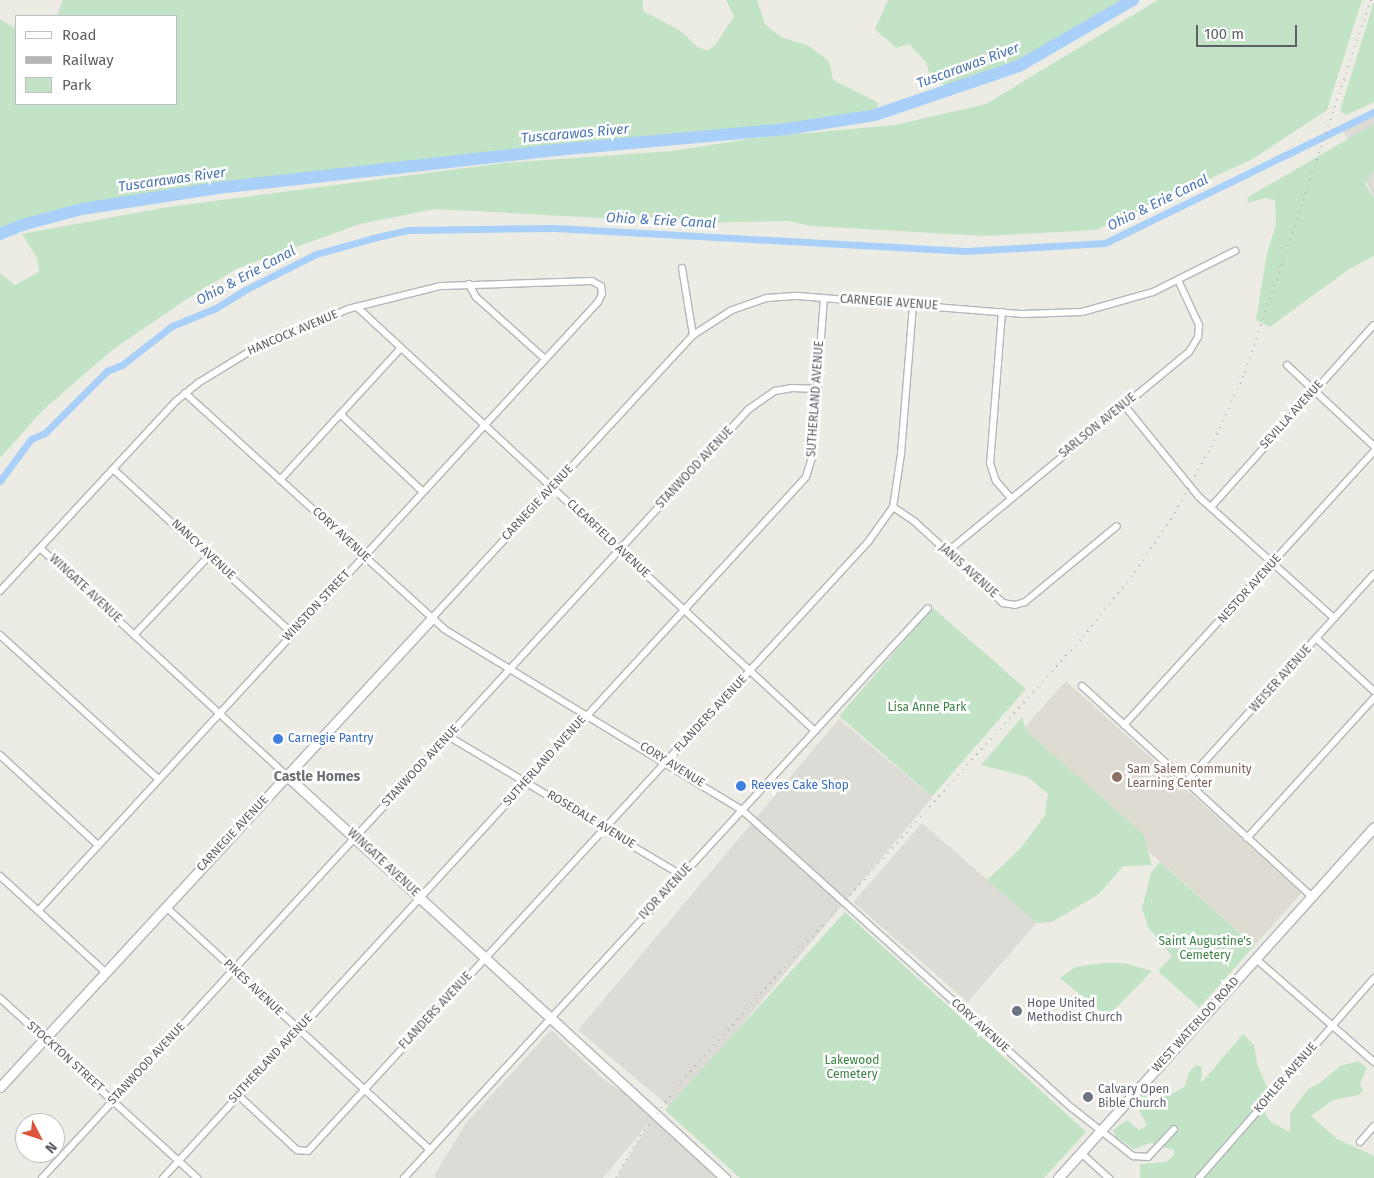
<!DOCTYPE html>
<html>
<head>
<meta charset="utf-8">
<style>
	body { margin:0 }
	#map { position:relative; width:1374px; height:1178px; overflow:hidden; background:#edece4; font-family:"Fira Sans",sans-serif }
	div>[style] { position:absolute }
	.industrial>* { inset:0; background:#dcdbd6; transform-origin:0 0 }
	.education>* { inset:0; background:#dddbd2; transform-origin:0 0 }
	.green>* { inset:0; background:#c2e3c5; transform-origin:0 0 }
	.canal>* { height:7px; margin:-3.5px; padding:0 3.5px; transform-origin:3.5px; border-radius:3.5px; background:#a9d0f8 }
	.river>* { height:12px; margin:-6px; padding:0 6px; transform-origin:6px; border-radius:6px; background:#a9d0f8 }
	.roads { filter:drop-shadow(1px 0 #b4b6ba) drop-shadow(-1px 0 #b4b6ba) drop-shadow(0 1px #b4b6ba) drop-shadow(0 -1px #b4b6ba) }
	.street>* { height:6px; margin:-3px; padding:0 3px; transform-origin:3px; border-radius:3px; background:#fff }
	.secondary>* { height:9px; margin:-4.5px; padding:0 4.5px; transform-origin:4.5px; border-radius:4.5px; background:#fff }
	.rail>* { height:2px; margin-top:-1px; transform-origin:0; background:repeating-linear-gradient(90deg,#b4b5b5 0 1px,transparent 0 7px) }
	.dots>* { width:14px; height:14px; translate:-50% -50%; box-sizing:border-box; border:2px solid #fff; border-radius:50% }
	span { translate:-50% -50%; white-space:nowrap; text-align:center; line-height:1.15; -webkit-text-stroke:5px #fff; paint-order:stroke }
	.street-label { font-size:12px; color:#5c5f63 }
	.park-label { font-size:12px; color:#3c8244 }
	.shop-label { font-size:12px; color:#366cbe }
	.left { translate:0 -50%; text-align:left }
	.education-label { font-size:12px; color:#785e54 }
	.worship-label { font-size:12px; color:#5b616d }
	.water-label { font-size:14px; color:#4b75b2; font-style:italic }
	.neighbourhood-label { font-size:14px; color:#6d7175; font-weight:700 }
	.legend { position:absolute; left:15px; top:15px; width:162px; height:90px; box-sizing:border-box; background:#fff; border:1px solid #bebfc1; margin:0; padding:6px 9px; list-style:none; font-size:15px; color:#5c5f63 }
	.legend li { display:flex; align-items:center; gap:10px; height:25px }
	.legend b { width:25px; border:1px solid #bebfc1 }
	.north { position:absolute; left:15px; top:1113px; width:50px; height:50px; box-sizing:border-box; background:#fff; border:1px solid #bebfc1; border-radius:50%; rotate:131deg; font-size:14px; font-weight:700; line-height:20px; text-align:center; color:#5c5f63 }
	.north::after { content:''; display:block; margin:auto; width:18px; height:22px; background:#db543c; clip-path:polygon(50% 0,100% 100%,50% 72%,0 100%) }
	.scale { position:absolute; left:1196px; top:25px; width:101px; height:22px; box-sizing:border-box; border:2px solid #5c5f63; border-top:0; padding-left:6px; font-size:15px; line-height:18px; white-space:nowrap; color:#5c5f63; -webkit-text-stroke:4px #fff; paint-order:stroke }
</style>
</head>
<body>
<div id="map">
	<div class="industrial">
		<div style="clip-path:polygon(1374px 112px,1374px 199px,1342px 128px)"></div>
		<div style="left:839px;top:719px;width:122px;height:406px;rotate:40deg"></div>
		<div style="left:922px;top:823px;width:152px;height:105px;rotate:41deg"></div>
		<div style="clip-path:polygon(551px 1030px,603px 1079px,655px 1114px,725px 1178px,616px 1178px,651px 1120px,603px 1178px,436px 1178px,434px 1176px,466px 1123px)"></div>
	</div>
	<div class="education">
		<div style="left:1066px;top:681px;width:317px;height:71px;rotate:42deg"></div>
	</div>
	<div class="green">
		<div style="clip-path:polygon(63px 0,643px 0,643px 11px,681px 31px,696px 46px,707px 51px,716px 44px,734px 16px,726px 0,757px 0,765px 24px,772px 30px,781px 37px,809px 46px,829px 61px,833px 80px,879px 103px,875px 115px,217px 188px,82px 209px,22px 225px,0 234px,0 19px,16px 29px,16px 104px,176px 104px,176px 16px,57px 16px)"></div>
		<div style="clip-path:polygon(888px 0,1133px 0,1019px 66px,951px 89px,930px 76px,926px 62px,909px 44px,896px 48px,875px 29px)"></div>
		<div style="clip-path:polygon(1158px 0,1362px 0,1327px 110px,1251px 160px,1096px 230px,986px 236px,811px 226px,788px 221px,694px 223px,435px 209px,360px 224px,238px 268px,187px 299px,112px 350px,42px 411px,0 458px,0 273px,15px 285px,39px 272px,37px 258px,22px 234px,168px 207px,503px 163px,672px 151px,754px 138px,895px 125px,986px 104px)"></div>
		<div style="clip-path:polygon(1374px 1px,1374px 102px,1346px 115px,1340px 111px)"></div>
		<div style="clip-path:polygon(1374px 124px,1374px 170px,1365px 184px,1374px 199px,1374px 256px,1349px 269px,1270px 327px,1256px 320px,1267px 253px,1276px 225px,1275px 200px,1265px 198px,1247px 203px,1248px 197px)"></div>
		<div style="left:933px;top:608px;width:123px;height:143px;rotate:41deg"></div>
		<div style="clip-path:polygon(1022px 717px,1027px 732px,1143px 834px,1152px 865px,1123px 866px,1099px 894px,1052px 922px,1037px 923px,987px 880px,1020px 849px,1045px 815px,1048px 794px,1028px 777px,981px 765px)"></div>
		<div style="clip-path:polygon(1160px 862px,1254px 946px,1199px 1008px,1158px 971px,1172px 956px,1148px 927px,1142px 908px,1151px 873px)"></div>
		<div style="clip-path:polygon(845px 912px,1086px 1132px,1044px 1178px,740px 1178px,665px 1110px)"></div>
		<div style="clip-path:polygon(1104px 963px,1124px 963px,1152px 971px,1107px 1017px,1060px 978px,1075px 967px)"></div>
		<div style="clip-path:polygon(1243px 1034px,1254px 1045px,1257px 1063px,1268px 1090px,1269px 1101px,1262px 1109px,1271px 1122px,1290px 1132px,1290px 1113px,1308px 1089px,1320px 1083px,1340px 1066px,1358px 1061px,1367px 1068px,1360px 1083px,1363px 1091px,1359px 1095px,1333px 1100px,1311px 1116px,1337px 1139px,1374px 1156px,1374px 1178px,1140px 1178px,1140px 1164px,1166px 1162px,1174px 1155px,1174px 1150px,1150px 1143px,1134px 1149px,1116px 1137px,1113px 1130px,1127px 1120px,1139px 1130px,1147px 1126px,1136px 1104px,1144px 1093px,1153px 1100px,1176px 1092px,1185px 1086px,1189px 1072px,1196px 1065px,1202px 1067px,1201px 1083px)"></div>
	</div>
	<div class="canal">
		<div style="left:0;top:481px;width:52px;rotate:-53.6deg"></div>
		<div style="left:31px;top:439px;width:15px;rotate:-23deg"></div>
		<div style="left:45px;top:433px;width:88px;rotate:-45deg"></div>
		<div style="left:107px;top:371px;width:16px;rotate:-22deg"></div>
		<div style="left:122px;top:365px;width:63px;rotate:-38deg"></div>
		<div style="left:172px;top:326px;width:48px;rotate:-22.2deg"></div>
		<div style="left:216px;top:308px;width:34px;rotate:-32deg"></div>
		<div style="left:245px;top:290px;width:80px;rotate:-26.9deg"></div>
		<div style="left:316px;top:254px;width:59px;rotate:-15.7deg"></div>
		<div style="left:373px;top:238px;width:36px;rotate:-13deg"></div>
		<div style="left:408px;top:230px;width:146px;rotate:-0.8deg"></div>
		<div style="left:554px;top:228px;width:413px;rotate:3.2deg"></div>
		<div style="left:966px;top:251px;width:139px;rotate:-3.3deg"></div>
		<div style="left:1105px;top:243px;width:299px;rotate:-26deg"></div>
	</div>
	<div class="river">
		<div style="left:0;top:234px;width:24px;rotate:-22deg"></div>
		<div style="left:22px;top:225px;width:62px;rotate:-14.9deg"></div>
		<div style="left:82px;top:209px;width:137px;rotate:-8.8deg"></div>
		<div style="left:217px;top:188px;width:330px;rotate:-6.4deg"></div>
		<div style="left:545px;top:151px;width:243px;rotate:-5.2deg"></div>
		<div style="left:787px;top:129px;width:89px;rotate:-9deg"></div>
		<div style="left:875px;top:115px;width:152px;rotate:-18.8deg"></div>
		<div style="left:1019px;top:66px;width:132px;rotate:-30.1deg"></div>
	</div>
	<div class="roads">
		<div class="street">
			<div style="left:682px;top:268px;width:68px;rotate:80.7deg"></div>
			<div style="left:469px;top:284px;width:15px;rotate:62deg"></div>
			<div style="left:476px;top:297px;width:93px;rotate:41.9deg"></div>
			<div style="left:357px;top:307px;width:624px;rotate:42.79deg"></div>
			<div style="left:1002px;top:312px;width:151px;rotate:94.5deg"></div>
			<div style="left:990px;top:463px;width:19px;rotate:72deg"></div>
			<div style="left:996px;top:481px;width:23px;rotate:49deg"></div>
			<div style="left:1287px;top:365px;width:119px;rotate:43deg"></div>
			<div style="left:185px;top:393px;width:350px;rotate:42.3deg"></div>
			<div style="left:444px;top:629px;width:350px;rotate:31.3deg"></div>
			<div style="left:743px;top:811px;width:443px;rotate:42.1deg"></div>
			<div style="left:1072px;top:1108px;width:78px;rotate:38.2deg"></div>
			<div style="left:1133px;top:1156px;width:15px;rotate:4deg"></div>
			<div style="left:1148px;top:1157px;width:38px;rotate:-47deg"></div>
			<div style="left:1124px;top:405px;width:119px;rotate:50.8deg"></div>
			<div style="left:1199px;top:497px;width:181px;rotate:41.9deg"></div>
			<div style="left:340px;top:414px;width:114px;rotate:43.2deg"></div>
			<div style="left:113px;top:469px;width:243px;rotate:42.5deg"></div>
			<div style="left:280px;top:480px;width:179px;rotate:-47.5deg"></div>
			<div style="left:893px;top:507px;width:27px;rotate:34deg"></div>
			<div style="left:915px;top:522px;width:120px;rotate:42.6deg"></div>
			<div style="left:1003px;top:603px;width:12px;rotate:9deg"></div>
			<div style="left:1015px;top:605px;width:10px;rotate:-17deg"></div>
			<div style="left:1025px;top:602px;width:119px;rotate:-39.6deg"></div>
			<div style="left:1211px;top:507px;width:244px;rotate:-48.2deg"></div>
			<div style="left:40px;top:548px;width:336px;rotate:42.7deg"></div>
			<div style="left:947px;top:552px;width:314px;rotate:-39.6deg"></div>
			<div style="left:1189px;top:352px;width:17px;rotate:-59deg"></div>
			<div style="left:1198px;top:337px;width:12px;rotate:-85deg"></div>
			<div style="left:1199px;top:325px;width:50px;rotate:-115deg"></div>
			<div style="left:0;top:591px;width:259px;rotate:-47.2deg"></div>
			<div style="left:176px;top:401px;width:28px;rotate:-39deg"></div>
			<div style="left:198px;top:383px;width:63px;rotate:-31.4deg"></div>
			<div style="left:252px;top:350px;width:104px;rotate:-23.1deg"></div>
			<div style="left:348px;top:309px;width:96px;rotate:-13.9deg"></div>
			<div style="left:441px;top:286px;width:151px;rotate:-1.9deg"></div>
			<div style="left:592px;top:281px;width:10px;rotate:29deg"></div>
			<div style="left:601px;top:286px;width:8px;rotate:83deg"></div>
			<div style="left:602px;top:294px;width:9px;rotate:117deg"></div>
			<div style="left:598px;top:302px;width:827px;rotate:132.6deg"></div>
			<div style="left:432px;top:618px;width:385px;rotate:-47.3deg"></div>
			<div style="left:693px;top:335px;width:46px;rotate:-32.7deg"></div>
			<div style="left:732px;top:310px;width:37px;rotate:-19deg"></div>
			<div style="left:767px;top:298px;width:31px;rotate:-4deg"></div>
			<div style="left:798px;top:296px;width:226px;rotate:4.6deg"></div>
			<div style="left:1023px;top:314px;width:59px;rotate:-1.9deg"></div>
			<div style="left:1082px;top:312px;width:74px;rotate:-15.7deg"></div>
			<div style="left:1153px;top:292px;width:92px;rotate:-26.6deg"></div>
			<div style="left:0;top:635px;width:214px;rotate:42.3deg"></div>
			<div style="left:134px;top:635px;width:109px;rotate:-46.5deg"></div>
			<div style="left:1317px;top:639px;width:77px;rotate:42.4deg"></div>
			<div style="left:1082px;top:686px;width:311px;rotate:42.5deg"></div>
			<div style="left:1124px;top:725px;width:371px;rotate:-47.6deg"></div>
			<div style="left:448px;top:736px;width:271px;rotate:30.8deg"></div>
			<div style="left:0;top:755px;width:133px;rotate:42.6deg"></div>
			<div style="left:1186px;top:782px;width:280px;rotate:-47.9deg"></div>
			<div style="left:1247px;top:838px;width:189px;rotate:-47.8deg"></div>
			<div style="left:0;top:876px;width:142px;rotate:42.4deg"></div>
			<div style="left:166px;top:907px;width:359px;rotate:42.6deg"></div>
			<div style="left:1256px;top:959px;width:157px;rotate:41.1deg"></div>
			<div style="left:0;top:998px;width:267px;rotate:42.4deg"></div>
			<div style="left:238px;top:1095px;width:81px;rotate:43deg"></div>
			<div style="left:297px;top:1150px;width:11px;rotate:5deg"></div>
			<div style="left:308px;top:1151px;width:827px;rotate:-47.4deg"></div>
			<div style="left:868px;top:542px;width:43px;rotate:-54.5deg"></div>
			<div style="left:893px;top:507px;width:54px;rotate:-81.4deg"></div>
			<div style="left:901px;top:454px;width:149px;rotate:-85.4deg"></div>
			<div style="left:1360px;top:1142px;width:21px;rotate:-49deg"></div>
			<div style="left:1081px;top:1153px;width:38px;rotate:42deg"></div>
			<div style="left:42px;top:1178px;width:1045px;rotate:-47.41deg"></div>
			<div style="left:749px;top:409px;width:32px;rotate:-35deg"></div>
			<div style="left:775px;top:391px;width:17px;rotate:-10deg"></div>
			<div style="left:792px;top:388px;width:26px;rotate:2deg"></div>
			<div style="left:163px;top:1178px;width:951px;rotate:-47.47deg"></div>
			<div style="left:806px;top:477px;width:21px;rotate:-73deg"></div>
			<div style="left:812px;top:457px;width:159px;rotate:-85.7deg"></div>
			<div style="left:404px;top:1178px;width:774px;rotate:-47.41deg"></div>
			<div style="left:1199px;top:1178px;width:266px;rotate:-48.8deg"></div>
		</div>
		<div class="secondary">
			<div style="left:287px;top:776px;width:595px;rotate:42.55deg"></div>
			<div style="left:0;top:1087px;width:638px;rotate:-47.35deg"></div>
			<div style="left:1058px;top:1178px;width:472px;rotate:-48deg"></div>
		</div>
	</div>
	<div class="rail">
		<div style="left:616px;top:1178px;width:48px;rotate:-60.3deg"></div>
		<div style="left:640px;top:1136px;width:68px;rotate:-52.8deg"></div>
		<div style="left:681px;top:1082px;width:600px;rotate:-47.91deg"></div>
		<div style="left:1083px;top:637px;width:83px;rotate:-51.3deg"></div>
		<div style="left:1135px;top:572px;width:64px;rotate:-55.8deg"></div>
		<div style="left:1171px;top:519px;width:82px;rotate:-60.9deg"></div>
		<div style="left:1211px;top:447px;width:82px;rotate:-65.6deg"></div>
		<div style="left:1245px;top:372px;width:393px;rotate:-71.3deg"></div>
	</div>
	<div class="dots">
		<div style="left:278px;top:739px;background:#3f7fe0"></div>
		<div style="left:1117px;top:777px;background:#8d6e63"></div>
		<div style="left:741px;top:786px;background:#3f7fe0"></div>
		<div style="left:1017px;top:1011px;background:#6b7280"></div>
		<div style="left:1088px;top:1097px;background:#6b7280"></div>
	</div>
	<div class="street-label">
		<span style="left:889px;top:303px;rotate:4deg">CARNEGIE AVENUE</span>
		<span style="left:293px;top:333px;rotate:-23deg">HANCOCK AVENUE</span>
		<span style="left:816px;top:399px;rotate:-86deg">SUTHERLAND AVENUE</span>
		<span style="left:1292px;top:415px;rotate:-48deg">SEVILLA AVENUE</span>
		<span style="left:1098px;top:426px;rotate:-39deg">SARLSON AVENUE</span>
		<span style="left:695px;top:468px;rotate:-47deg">STANWOOD AVENUE</span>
		<span style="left:538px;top:503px;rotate:-47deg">CARNEGIE AVENUE</span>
		<span style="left:341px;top:535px;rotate:43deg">CORY AVENUE</span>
		<span style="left:608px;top:539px;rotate:43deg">CLEARFIELD AVENUE</span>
		<span style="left:203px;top:550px;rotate:43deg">NANCY AVENUE</span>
		<span style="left:968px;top:571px;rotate:42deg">JANIS AVENUE</span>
		<span style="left:85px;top:589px;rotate:43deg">WINGATE AVENUE</span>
		<span style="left:1250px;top:589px;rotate:-48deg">NESTOR AVENUE</span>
		<span style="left:317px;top:606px;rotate:-47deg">WINSTON STREET</span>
		<span style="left:1281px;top:679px;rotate:-48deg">WEISER AVENUE</span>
		<span style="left:711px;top:714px;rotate:-47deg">FLANDERS AVENUE</span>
		<span style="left:545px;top:761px;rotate:-48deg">SUTHERLAND AVENUE</span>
		<span style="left:672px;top:765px;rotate:32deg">CORY AVENUE</span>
		<span style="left:421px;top:766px;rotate:-47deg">STANWOOD AVENUE</span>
		<span style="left:591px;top:820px;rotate:31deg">ROSEDALE AVENUE</span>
		<span style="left:233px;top:834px;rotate:-47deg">CARNEGIE AVENUE</span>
		<span style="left:383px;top:863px;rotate:43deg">WINGATE AVENUE</span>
		<span style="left:666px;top:892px;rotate:-47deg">IVOR AVENUE</span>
		<span style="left:253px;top:988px;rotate:43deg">PIKES AVENUE</span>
		<span style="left:436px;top:1011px;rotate:-47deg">FLANDERS AVENUE</span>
		<span style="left:1196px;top:1025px;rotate:-48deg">WEST WATERLOO ROAD</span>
		<span style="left:980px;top:1026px;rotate:42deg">CORY AVENUE</span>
		<span style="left:65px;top:1057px;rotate:42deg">STOCKTON STREET</span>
		<span style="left:271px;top:1059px;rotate:-47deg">SUTHERLAND AVENUE</span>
		<span style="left:147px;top:1064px;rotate:-47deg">STANWOOD AVENUE</span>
		<span style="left:1286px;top:1078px;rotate:-49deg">KOHLER AVENUE</span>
	</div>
	<div class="park-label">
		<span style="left:927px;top:708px">Lisa Anne Park</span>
		<span style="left:1205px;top:949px">Saint Augustine's<br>Cemetery</span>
		<span style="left:852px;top:1068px">Lakewood<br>Cemetery</span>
	</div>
	<div class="shop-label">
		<span class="left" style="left:288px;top:739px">Carnegie Pantry</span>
		<span class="left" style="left:751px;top:786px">Reeves Cake Shop</span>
	</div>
	<div class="education-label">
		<span class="left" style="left:1127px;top:777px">Sam Salem Community<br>Learning Center</span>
	</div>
	<div class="worship-label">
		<span class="left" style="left:1027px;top:1011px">Hope United<br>Methodist Church</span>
		<span class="left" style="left:1098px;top:1097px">Calvary Open<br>Bible Church</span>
	</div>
	<div class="water-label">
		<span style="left:968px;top:66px;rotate:-20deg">Tuscarawas River</span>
		<span style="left:575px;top:134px;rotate:-5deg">Tuscarawas River</span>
		<span style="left:172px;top:180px;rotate:-8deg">Tuscarawas River</span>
		<span style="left:1158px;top:203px;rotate:-26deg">Ohio &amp; Erie Canal</span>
		<span style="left:661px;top:221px;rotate:3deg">Ohio &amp; Erie Canal</span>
		<span style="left:246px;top:276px;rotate:-28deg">Ohio &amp; Erie Canal</span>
	</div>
	<div class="neighbourhood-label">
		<span style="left:317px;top:777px">Castle Homes</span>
	</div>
	<ul class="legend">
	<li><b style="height:6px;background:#fff"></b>Road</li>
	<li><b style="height:6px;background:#b4b5b5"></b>Railway</li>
	<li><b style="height:14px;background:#c2e3c5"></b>Park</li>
	</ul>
	<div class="north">N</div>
	<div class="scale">100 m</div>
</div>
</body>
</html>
